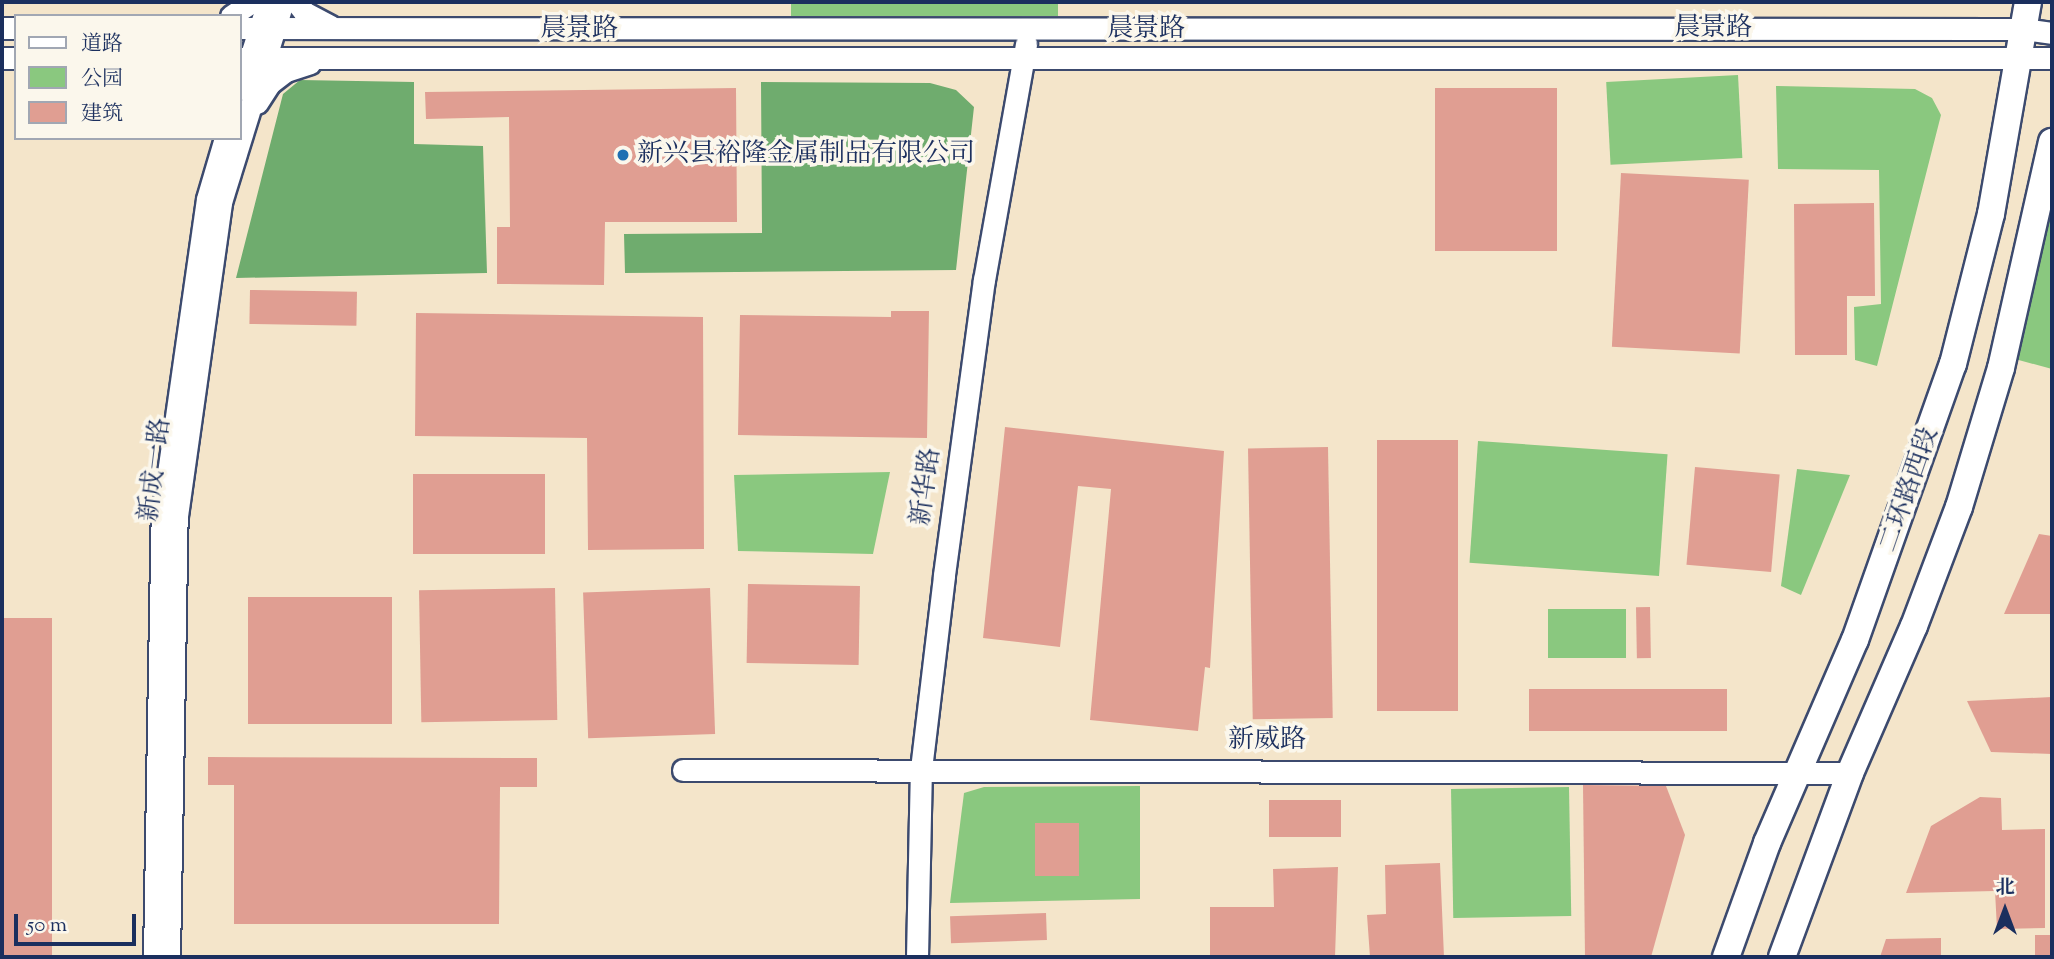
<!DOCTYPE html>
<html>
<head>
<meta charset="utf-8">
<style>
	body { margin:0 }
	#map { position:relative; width:2054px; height:959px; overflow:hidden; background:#f4e5ca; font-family:"Sorts Mill Goudy","Noto Serif SC",serif }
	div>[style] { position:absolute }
	.green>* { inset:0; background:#8ac87f; transform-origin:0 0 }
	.forest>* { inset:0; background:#6fac6e }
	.building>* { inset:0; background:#e09e92; transform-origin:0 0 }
	.roads { filter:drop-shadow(2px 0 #3c4a6e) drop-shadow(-2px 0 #3c4a6e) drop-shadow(0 2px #3c4a6e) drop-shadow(0 -2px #3c4a6e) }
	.tertiary>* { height:21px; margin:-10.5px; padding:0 10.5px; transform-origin:10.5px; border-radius:10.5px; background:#fff }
	.primary>* { height:26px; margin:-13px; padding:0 13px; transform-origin:13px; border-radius:13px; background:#fff }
	.dots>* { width:19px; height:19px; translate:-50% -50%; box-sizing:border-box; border:4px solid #fbf7ec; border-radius:50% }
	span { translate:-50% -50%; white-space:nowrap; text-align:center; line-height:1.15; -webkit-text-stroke:7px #fbf7ec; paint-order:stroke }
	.street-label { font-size:26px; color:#1b2f5e }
	.poi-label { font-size:26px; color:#1b2f5e }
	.left { translate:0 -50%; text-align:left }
	.frame { position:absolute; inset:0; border:4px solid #1b2f5e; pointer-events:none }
	.legend { position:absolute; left:14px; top:14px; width:228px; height:126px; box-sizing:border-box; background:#fbf7ec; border:2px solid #a1a7b3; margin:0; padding:9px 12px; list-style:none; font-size:21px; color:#1b2f5e }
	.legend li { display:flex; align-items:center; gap:14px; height:35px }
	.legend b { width:35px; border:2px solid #a1a7b3 }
	.north { position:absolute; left:1970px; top:875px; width:70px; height:70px; -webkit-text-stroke:5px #fbf7ec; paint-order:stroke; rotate:0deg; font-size:19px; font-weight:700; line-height:28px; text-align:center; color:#1b2f5e }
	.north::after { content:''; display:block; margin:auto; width:24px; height:32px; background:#1b2f5e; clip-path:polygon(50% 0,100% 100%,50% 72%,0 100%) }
	.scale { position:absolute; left:14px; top:914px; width:122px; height:32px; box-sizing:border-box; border:4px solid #1b2f5e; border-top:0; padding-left:9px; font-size:21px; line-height:24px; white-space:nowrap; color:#1b2f5e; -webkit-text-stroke:5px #fbf7ec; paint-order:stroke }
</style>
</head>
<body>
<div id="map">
	<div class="green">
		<div style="left:791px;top:2px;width:267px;height:14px"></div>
		<div style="left:1738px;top:75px;width:83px;height:132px;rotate:87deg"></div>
		<div style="clip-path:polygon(1776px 86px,1915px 89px,1932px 98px,1941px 115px,1877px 366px,1855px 360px,1854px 307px,1881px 304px,1879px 170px,1778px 169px)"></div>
		<div style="clip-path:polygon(2052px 188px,2052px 369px,2015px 359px)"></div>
		<div style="left:1478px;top:441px;width:190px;height:122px;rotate:4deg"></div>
		<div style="clip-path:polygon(1797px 469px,1850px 475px,1801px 595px,1781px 586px)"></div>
		<div style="clip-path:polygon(890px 472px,873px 554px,738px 551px,734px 475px)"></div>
		<div style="left:1626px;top:609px;width:49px;height:78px;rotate:90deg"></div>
		<div style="clip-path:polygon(1140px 786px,1140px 899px,950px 903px,964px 793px,984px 787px)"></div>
		<div style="left:1569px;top:787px;width:129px;height:118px;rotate:89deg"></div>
	</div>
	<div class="forest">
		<div style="clip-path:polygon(300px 80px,414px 82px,414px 144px,483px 146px,487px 273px,236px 278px,283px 94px)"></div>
		<div style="clip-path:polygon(761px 82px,930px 83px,956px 90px,974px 107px,956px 270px,625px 273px,624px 234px,762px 233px)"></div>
	</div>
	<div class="building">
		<div style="clip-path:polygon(736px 88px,737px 222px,605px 222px,604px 285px,497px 284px,497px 227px,510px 227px,509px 117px,426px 119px,425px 92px)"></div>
		<div style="left:1435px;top:88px;width:122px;height:163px"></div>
		<div style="left:1621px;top:173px;width:128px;height:174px;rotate:3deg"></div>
		<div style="clip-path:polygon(1874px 203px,1875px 296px,1847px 296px,1847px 355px,1795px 355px,1794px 204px)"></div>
		<div style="left:250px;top:290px;width:107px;height:34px;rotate:1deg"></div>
		<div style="clip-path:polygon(891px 311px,929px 311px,927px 438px,738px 435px,740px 315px,891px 317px)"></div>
		<div style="clip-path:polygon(416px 313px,703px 317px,704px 549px,588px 550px,587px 438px,415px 436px)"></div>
		<div style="clip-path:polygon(1005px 427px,1224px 451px,1210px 668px,1205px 667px,1198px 731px,1090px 720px,1111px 489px,1078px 486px,1060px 647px,983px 638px)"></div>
		<div style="left:1377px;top:440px;width:81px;height:271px"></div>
		<div style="left:1328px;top:447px;width:271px;height:80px;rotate:89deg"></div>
		<div style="left:1695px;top:467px;width:85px;height:98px;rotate:5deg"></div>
		<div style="left:413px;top:474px;width:132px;height:80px"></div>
		<div style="clip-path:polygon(2039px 534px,2052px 536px,2052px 614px,2004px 614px)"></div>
		<div style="left:748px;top:584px;width:112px;height:79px;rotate:1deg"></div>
		<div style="left:555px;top:588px;width:132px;height:136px;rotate:89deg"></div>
		<div style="left:710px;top:588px;width:146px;height:127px;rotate:88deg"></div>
		<div style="left:248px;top:597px;width:144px;height:127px"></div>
		<div style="left:1650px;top:607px;width:51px;height:14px;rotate:89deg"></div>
		<div style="left:2px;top:618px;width:50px;height:339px"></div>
		<div style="left:1529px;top:689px;width:198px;height:42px"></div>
		<div style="clip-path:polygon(2052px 697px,2052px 754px,1991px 752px,1967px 701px)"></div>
		<div style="clip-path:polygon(208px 757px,537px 758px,537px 787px,500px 787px,499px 924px,234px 924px,234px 785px,208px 785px)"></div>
		<div style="clip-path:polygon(1583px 785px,1666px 786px,1685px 835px,1651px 957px,1585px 957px)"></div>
		<div style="clip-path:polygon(1980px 797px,2001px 798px,2002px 830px,2045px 829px,2045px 928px,1997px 929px,1995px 891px,1906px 893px,1931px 826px)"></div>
		<div style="left:1269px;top:800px;width:72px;height:37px"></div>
		<div style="left:1035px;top:823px;width:44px;height:53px"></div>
		<div style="clip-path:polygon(1440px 863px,1444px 957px,1370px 957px,1367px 915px,1386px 914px,1385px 865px)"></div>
		<div style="clip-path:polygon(1338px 867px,1335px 957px,1210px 957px,1210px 907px,1274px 907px,1273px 869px)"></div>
		<div style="left:1046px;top:913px;width:27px;height:96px;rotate:88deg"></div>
		<div style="left:2052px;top:935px;width:22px;height:17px;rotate:90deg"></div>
		<div style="clip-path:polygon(1941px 938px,1941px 957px,1880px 957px,1886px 939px)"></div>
	</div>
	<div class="roads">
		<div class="tertiary">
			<div style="left:296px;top:2px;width:13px;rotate:51deg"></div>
			<div style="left:304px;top:12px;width:30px;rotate:28deg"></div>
			<div style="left:231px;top:16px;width:25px;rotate:-34deg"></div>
			<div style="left:2px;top:28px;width:14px"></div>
			<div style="left:240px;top:28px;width:1784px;rotate:0.03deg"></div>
			<div style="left:2024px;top:29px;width:28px;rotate:8deg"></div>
			<div style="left:2px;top:58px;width:14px"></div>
			<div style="left:240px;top:58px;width:1812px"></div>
			<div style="left:240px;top:89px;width:91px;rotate:-72.2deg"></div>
			<div style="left:257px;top:103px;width:24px;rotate:-57deg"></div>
			<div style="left:270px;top:83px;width:20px;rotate:-37deg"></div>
			<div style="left:286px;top:71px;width:25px;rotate:-18deg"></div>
			<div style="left:683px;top:770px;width:1167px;rotate:0.15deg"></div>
			<div style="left:154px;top:957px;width:442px;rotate:-89deg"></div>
			<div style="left:162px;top:515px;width:319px;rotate:-81.9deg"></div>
			<div style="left:207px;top:199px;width:64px;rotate:-73.6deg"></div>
			<div style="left:169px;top:957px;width:441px;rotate:-89deg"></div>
			<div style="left:177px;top:516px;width:317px;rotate:-82deg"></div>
			<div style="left:221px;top:202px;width:209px;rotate:-72.8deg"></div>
			<div style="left:917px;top:957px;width:188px;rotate:-88.8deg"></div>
			<div style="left:921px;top:769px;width:195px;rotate:-83.2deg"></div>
			<div style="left:944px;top:575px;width:298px;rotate:-82.3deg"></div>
			<div style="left:984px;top:280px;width:240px;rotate:-79.9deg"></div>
		</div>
		<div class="primary">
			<div style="left:1726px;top:957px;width:121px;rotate:-70.2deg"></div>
			<div style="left:1767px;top:843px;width:221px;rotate:-66.6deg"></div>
			<div style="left:1855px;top:640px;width:293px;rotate:-70.5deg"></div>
			<div style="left:1953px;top:364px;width:155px;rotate:-75.8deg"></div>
			<div style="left:1991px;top:214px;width:215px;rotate:-80.1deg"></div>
			<div style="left:1782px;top:957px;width:196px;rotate:-69.7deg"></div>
			<div style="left:1850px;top:773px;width:160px;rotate:-66.5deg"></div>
			<div style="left:1914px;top:626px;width:127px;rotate:-69.3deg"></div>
			<div style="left:1959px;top:507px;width:145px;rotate:-73.2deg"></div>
			<div style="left:2001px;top:368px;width:232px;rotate:-77.3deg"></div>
		</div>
	</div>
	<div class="dots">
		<div style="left:623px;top:155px;background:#1f6fb2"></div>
	</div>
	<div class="street-label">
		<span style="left:1713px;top:29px">晨景路</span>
		<span style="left:579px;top:30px">晨景路</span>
		<span style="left:1146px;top:30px">晨景路</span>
		<span style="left:156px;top:470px;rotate:-83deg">新成一路</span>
		<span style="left:927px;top:487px;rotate:-82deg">新华路</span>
		<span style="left:1910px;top:490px;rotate:-71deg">二环路西段</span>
		<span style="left:1267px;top:741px">新威路</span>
	</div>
	<div class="poi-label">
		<span class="left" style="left:637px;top:155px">新兴县裕隆金属制品有限公司</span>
	</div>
	<div class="frame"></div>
	<ul class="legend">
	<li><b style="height:9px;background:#fff"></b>道路</li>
	<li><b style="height:19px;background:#8ac87f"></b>公园</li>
	<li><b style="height:19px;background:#e09e92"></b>建筑</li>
	</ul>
	<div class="north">北</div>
	<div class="scale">50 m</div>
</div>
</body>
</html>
